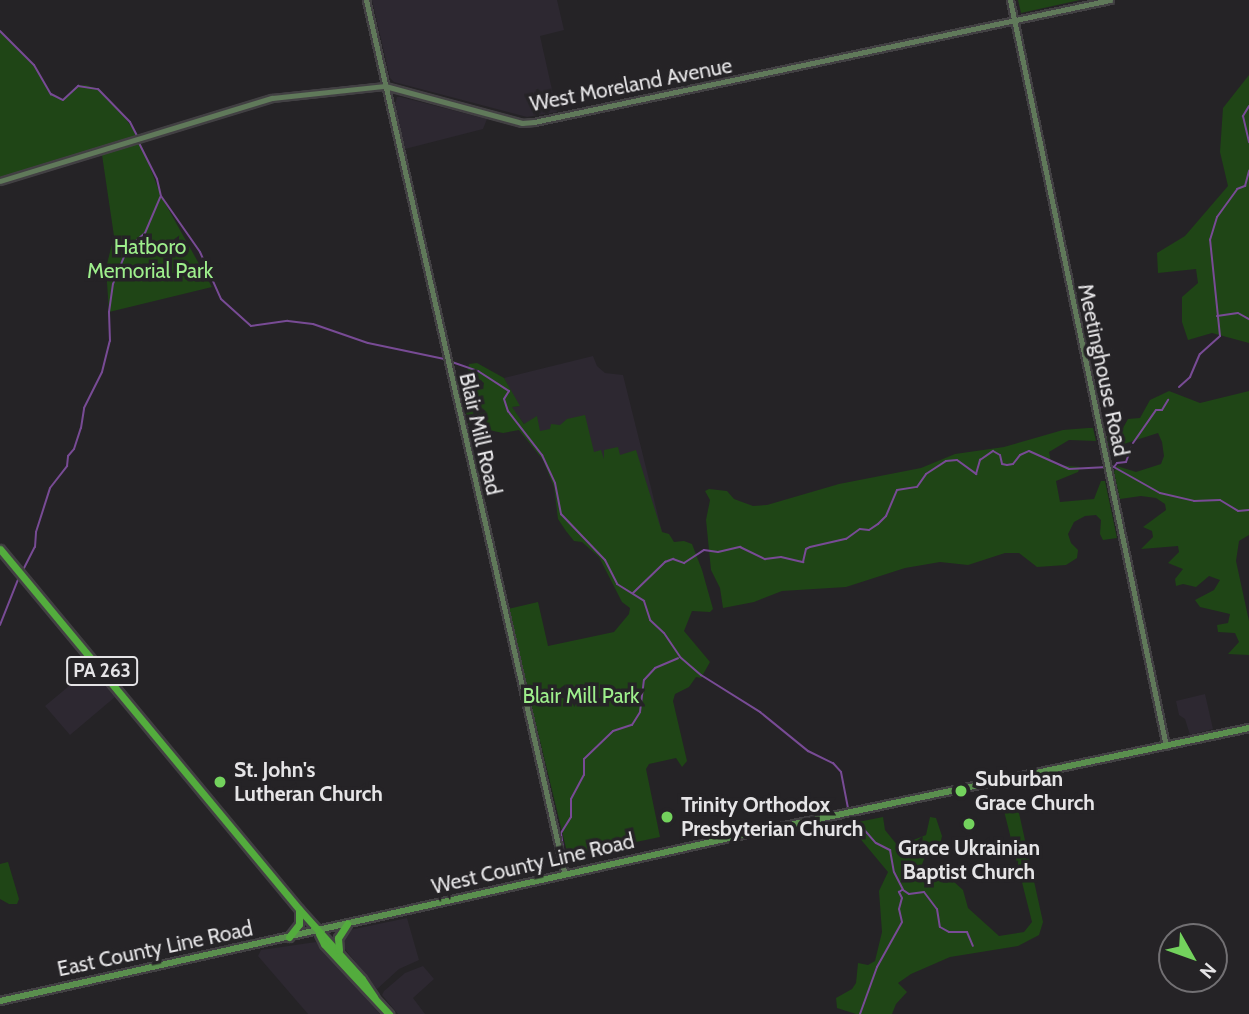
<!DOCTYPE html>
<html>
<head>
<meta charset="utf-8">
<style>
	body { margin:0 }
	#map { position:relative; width:1249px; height:1014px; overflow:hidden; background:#252326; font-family:Cabin,sans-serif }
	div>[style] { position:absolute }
	.built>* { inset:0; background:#2d2831 }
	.green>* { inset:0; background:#1f4516 }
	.stream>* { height:2px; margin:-1px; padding:0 1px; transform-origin:1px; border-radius:1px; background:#784b95 }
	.roads { filter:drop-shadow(2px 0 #424043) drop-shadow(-2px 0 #424043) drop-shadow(0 2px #424043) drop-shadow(0 -2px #424043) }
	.secondary>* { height:5px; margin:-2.5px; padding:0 2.5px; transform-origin:2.5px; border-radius:2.5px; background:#60795a }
	.primary>* { height:6px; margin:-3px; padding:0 3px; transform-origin:3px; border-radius:3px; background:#5a8f4e }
	.highway>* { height:7px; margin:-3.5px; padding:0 3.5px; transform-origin:3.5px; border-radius:3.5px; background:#53ac3d }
	.dots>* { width:19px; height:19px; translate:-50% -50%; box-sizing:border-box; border:4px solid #252326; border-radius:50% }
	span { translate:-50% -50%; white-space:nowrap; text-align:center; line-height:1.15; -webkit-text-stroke:7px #252326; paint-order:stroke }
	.shield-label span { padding:2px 5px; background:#252326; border:2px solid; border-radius:5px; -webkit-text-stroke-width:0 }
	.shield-label { font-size:19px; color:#e5e4e6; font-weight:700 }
	.street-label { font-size:21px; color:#e5e4e6 }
	.park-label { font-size:21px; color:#9eef8c }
	.poi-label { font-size:21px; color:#e5e4e6; font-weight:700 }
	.left { translate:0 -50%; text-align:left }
	.north { position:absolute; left:1158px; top:923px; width:70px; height:70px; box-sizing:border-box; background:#252326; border:2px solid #727073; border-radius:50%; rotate:130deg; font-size:19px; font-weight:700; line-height:28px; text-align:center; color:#e5e4e6 }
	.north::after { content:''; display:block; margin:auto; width:24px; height:32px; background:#73d25d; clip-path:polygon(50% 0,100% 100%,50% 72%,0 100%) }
</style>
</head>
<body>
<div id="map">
	<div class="built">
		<div style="clip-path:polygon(372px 0,557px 0,564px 30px,540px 36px,557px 112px,527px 117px,394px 82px,390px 78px)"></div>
		<div style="clip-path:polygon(397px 97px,401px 97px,487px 119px,483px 129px,405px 149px,395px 104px)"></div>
		<div style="clip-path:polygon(593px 356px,597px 366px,605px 373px,623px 375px,667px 552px,541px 445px,511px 407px,519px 406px,504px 378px)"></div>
		<div style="clip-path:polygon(87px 671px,89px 674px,93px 671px,115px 697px,70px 735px,45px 706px)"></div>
		<div style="clip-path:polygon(1205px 694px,1213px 729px,1190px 735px,1185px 719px,1179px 715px,1176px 701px)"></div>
		<div style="clip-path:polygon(407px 918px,419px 960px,399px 969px,377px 989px,341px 944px,341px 937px,345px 931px)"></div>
		<div style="clip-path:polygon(316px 942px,380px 1014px,308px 1014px,258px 956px,261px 950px)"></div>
		<div style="clip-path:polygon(423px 966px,434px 979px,413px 998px,425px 1014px,398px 1014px,382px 995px,384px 991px,405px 973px)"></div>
	</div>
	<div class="green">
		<div style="clip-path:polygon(1018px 0,1080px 0,1021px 13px)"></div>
		<div style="clip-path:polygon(0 31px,34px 65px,51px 94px,63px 100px,78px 86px,86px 85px,98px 89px,123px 115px,138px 136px,161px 196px,212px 287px,109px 312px,106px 268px,114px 236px,101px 148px,0 177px)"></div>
		<div style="clip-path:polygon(1249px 75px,1249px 343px,1212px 333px,1188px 340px,1182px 322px,1182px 297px,1198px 283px,1196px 269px,1158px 273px,1157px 253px,1185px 236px,1228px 186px,1220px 152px,1223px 108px)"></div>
		<div style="clip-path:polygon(477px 363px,504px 378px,520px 406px,512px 407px,524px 424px,537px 416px,540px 431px,550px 429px,551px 424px,560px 425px,567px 419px,585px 415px,594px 452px,601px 450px,604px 459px,604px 450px,618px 447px,620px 455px,636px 450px,662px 532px,669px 534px,674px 542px,684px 541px,692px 544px,702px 570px,713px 609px,710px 612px,692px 611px,684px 631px,710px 662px,701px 678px,696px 677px,689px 687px,675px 694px,673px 701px,687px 761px,682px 767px,676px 758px,649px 764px,646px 769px,660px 837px,568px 856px,508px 609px,538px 602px,548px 646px,614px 632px,629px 614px,630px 608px,622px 602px,599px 557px,582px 542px,574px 541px,566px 531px,558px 519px,554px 487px,543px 460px,519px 430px,503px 433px,469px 426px,461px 390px,483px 388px,484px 383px,468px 370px,469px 364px)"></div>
		<div style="clip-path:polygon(1169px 391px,1200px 403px,1249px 391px,1249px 535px,1239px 541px,1236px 561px,1249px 621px,1249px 655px,1228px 654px,1239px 642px,1235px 633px,1218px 632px,1217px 625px,1228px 623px,1230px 614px,1200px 607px,1195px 600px,1214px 590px,1220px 580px,1209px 576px,1196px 587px,1183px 584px,1176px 586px,1175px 579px,1183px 569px,1168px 563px,1179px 552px,1178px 546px,1141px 549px,1153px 537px,1152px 531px,1143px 527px,1166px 510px,1165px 504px,1156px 498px,1141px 496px,1120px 499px,1114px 472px,1117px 466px,1136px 472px,1161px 464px,1164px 456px,1162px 442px,1158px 433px,1108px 449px,1106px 439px,1110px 433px,1123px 428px,1128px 419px,1140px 418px,1150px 400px)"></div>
		<div style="clip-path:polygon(1088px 428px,1093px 428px,1096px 441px,1069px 440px,1049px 452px,1051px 462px,1057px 465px,1080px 467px,1078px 472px,1056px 481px,1060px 502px,1094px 499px,1101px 481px,1105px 481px,1117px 538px,1103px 540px,1100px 534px,1101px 520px,1096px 515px,1085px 516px,1074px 522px,1068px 534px,1071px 543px,1078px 550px,1077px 558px,1066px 565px,1037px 567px,1019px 553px,1005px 553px,968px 565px,940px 562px,905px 568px,846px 587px,782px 591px,754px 602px,723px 608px,720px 588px,711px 570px,706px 520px,710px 500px,705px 491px,709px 489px,727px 491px,734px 499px,753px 506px,767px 505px,839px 484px,921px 468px,955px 454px,1004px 447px,1063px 430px)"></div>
		<div style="clip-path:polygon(1010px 802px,1019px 813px,1043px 922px,1039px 935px,1018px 946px,950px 957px,911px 974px,898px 983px,907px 992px,896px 1004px,892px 1014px,856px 1014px,837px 1008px,836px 998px,852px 989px,856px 983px,858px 963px,868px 965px,875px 961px,882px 932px,879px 891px,888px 872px,848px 824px,883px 817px,885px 830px,898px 846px,926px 835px,930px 817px,936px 818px,942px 836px,940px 845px,928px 849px,921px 867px,953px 881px,963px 890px,968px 908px,999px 936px,1024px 932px,1032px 922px,1002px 803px)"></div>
		<div style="clip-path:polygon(8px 862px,19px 899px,17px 904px,9px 904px,0 899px,0 864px)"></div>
	</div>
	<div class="stream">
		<div style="left:0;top:31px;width:48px;rotate:45deg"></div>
		<div style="left:34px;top:65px;width:34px;rotate:60deg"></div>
		<div style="left:51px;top:94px;width:13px;rotate:27deg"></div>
		<div style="left:63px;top:100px;width:21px;rotate:-43deg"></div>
		<div style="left:78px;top:86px;width:20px;rotate:9deg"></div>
		<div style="left:98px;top:89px;width:46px;rotate:45.9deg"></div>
		<div style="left:130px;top:122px;width:16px;rotate:63deg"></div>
		<div style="left:1249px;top:106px;width:12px;rotate:121deg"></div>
		<div style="left:1243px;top:116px;width:27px;rotate:77deg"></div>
		<div style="left:139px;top:143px;width:40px;rotate:63.4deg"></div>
		<div style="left:157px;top:179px;width:17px;rotate:77deg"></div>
		<div style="left:161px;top:196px;width:68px;rotate:55.1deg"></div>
		<div style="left:200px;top:252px;width:51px;rotate:65.9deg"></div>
		<div style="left:221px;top:299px;width:40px;rotate:42deg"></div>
		<div style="left:251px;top:326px;width:37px;rotate:-8deg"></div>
		<div style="left:288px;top:321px;width:25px;rotate:7deg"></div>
		<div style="left:313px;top:324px;width:58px;rotate:19.1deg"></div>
		<div style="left:368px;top:343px;width:78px;rotate:11.9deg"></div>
		<div style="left:1217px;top:316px;width:21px;rotate:-8deg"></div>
		<div style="left:1238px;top:313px;width:13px;rotate:29deg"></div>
		<div style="left:449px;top:361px;width:31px;rotate:19deg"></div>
		<div style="left:478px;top:371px;width:37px;rotate:33deg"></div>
		<div style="left:509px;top:391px;width:9px;rotate:122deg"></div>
		<div style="left:504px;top:399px;width:13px;rotate:72deg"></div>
		<div style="left:508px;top:411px;width:56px;rotate:52.3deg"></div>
		<div style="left:542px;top:455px;width:31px;rotate:65deg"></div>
		<div style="left:555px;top:483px;width:32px;rotate:79deg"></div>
		<div style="left:561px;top:514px;width:64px;rotate:46.3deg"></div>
		<div style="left:605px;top:560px;width:27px;rotate:63deg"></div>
		<div style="left:617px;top:584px;width:32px;rotate:32deg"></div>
		<div style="left:644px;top:601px;width:20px;rotate:72deg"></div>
		<div style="left:650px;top:620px;width:19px;rotate:43deg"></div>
		<div style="left:664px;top:633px;width:29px;rotate:56deg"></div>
		<div style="left:680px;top:657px;width:28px;rotate:41deg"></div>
		<div style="left:701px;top:675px;width:70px;rotate:32.1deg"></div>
		<div style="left:760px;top:712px;width:62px;rotate:39.1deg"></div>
		<div style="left:808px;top:751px;width:28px;rotate:26deg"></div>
		<div style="left:833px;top:763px;width:12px;rotate:48deg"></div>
		<div style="left:841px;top:772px;width:36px;rotate:79deg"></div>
		<div style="left:1179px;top:387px;width:15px;rotate:-42deg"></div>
		<div style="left:1190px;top:377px;width:25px;rotate:-67deg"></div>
		<div style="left:1200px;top:354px;width:27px;rotate:-42deg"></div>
		<div style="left:1220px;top:336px;width:97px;rotate:-95.9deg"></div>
		<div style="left:1210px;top:240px;width:24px;rotate:-73deg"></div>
		<div style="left:1217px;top:217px;width:34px;rotate:-54deg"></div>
		<div style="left:1237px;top:189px;width:9px;rotate:-21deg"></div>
		<div style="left:1245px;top:186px;width:16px;rotate:-75deg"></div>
		<div style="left:1133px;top:443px;width:40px;rotate:-55.1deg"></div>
		<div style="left:1156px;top:410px;width:6px"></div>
		<div style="left:1162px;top:410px;width:12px;rotate:-59deg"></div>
		<div style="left:1112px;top:466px;width:55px;rotate:29.4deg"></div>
		<div style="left:1160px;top:493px;width:35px;rotate:13deg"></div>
		<div style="left:1194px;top:501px;width:26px;rotate:-2deg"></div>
		<div style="left:1220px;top:500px;width:21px;rotate:31deg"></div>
		<div style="left:1238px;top:511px;width:11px;rotate:-5deg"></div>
		<div style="left:1114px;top:467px;width:5px;rotate:-53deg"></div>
		<div style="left:1117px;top:463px;width:9px;rotate:-6deg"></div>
		<div style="left:1126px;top:462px;width:15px;rotate:-70deg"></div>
		<div style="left:22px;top:572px;width:28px;rotate:-63deg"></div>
		<div style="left:35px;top:547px;width:15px;rotate:-86deg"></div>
		<div style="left:36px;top:532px;width:46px;rotate:-72.3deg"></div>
		<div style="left:50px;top:488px;width:28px;rotate:-52deg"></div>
		<div style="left:67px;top:466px;width:10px;rotate:-84deg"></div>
		<div style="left:68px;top:456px;width:9px;rotate:-49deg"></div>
		<div style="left:74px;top:449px;width:22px;rotate:-72deg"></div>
		<div style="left:81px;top:428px;width:20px;rotate:-81deg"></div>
		<div style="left:84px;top:408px;width:40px;rotate:-63.4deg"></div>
		<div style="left:102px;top:372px;width:32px;rotate:-76deg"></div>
		<div style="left:110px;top:341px;width:29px;rotate:-92deg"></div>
		<div style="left:109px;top:312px;width:28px;rotate:-82deg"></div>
		<div style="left:113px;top:284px;width:38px;rotate:-68deg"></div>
		<div style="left:127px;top:249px;width:24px;rotate:-42deg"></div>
		<div style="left:145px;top:233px;width:39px;rotate:-67deg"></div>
		<div style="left:633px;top:593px;width:45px;rotate:-44.1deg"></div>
		<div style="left:665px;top:562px;width:9px;rotate:-21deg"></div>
		<div style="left:673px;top:559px;width:12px;rotate:20deg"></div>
		<div style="left:684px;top:563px;width:24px;rotate:-33deg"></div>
		<div style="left:704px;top:550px;width:14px;rotate:8deg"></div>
		<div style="left:718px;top:552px;width:23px;rotate:-13deg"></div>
		<div style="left:740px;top:547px;width:28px;rotate:26deg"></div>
		<div style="left:765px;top:559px;width:16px;rotate:-7deg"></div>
		<div style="left:781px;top:557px;width:23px;rotate:13deg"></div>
		<div style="left:803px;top:562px;width:13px;rotate:-77deg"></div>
		<div style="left:806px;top:549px;width:4px;rotate:-27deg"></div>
		<div style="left:810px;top:547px;width:37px;rotate:-13deg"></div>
		<div style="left:846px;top:539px;width:17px;rotate:-36deg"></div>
		<div style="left:860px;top:529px;width:9px;rotate:6deg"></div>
		<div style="left:869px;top:530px;width:11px;rotate:-34deg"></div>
		<div style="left:878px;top:524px;width:11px;rotate:-45deg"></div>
		<div style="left:886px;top:516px;width:28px;rotate:-67deg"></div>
		<div style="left:897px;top:490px;width:20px;rotate:-9deg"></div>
		<div style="left:917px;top:487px;width:16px;rotate:-55deg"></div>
		<div style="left:926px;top:474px;width:24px;rotate:-33deg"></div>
		<div style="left:946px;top:461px;width:11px;rotate:-5deg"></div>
		<div style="left:957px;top:460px;width:24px;rotate:36deg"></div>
		<div style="left:976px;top:474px;width:15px;rotate:-74deg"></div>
		<div style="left:980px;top:460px;width:16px;rotate:-35deg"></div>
		<div style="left:993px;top:451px;width:8px;rotate:30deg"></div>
		<div style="left:1000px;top:455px;width:9px;rotate:77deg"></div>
		<div style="left:1002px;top:464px;width:5px;rotate:11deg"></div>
		<div style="left:1007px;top:465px;width:6px;rotate:-9deg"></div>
		<div style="left:1013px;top:464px;width:11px;rotate:-52deg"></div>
		<div style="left:1020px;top:455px;width:10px;rotate:-24deg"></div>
		<div style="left:1029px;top:451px;width:44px;rotate:24.2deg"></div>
		<div style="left:1069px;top:469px;width:34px;rotate:-3deg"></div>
		<div style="left:0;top:625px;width:52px;rotate:-68.4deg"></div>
		<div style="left:854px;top:818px;width:33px;rotate:49deg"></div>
		<div style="left:876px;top:843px;width:16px;rotate:27deg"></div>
		<div style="left:890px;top:850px;width:22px;rotate:80deg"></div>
		<div style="left:894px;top:872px;width:20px;rotate:63deg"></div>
		<div style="left:903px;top:890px;width:7px;rotate:34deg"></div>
		<div style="left:909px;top:894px;width:15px;rotate:-8deg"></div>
		<div style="left:924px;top:892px;width:21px;rotate:53deg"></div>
		<div style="left:937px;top:909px;width:18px;rotate:81deg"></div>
		<div style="left:940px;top:927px;width:10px;rotate:29deg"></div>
		<div style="left:949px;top:932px;width:18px"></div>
		<div style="left:967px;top:932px;width:15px;rotate:67deg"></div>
		<div style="left:564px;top:855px;width:22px;rotate:-98deg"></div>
		<div style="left:561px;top:833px;width:19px;rotate:-58deg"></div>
		<div style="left:571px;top:817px;width:18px;rotate:-90deg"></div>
		<div style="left:571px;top:799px;width:27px;rotate:-62deg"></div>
		<div style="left:584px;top:775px;width:16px;rotate:-90deg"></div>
		<div style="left:584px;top:759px;width:40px;rotate:-44deg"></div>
		<div style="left:613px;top:731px;width:20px;rotate:-18deg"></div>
		<div style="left:632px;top:725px;width:15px;rotate:-58deg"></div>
		<div style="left:640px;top:712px;width:32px;rotate:-83deg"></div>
		<div style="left:644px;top:680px;width:16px;rotate:-47deg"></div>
		<div style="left:655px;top:668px;width:25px;rotate:-23deg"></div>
		<div style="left:860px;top:1014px;width:50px;rotate:-70.1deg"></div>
		<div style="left:877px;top:967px;width:51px;rotate:-60.9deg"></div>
		<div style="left:902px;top:922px;width:13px;rotate:-103deg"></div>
		<div style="left:899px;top:909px;width:11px;rotate:-75deg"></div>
		<div style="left:902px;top:898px;width:7px;rotate:-117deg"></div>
		<div style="left:899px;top:892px;width:4px;rotate:-34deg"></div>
	</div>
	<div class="roads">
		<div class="secondary">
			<div style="left:366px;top:0;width:897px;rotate:77.19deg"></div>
			<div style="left:1010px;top:0;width:762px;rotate:78.19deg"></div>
			<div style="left:0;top:181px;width:284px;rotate:-17deg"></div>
			<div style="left:272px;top:98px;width:114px;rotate:-6.1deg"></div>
			<div style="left:385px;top:86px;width:142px;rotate:15.1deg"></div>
			<div style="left:522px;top:123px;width:12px;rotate:-5deg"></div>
			<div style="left:534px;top:122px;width:589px;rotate:-11.96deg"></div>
		</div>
		<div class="primary">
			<div style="left:0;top:1001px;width:765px;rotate:-12.6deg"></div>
			<div style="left:747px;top:834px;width:513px;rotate:-11.92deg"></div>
		</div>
		<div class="highway">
			<div style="left:0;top:549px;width:468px;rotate:50.3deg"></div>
			<div style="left:299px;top:909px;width:94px;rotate:48deg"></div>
			<div style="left:362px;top:979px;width:22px;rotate:56deg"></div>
			<div style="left:319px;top:934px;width:11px;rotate:63deg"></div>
			<div style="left:324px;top:944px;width:96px;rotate:47.1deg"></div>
			<div style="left:289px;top:937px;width:16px;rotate:-52deg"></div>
			<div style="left:299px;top:924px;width:14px;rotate:-90deg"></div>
			<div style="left:339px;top:950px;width:12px;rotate:-95deg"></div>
			<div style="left:338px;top:938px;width:17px;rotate:-57deg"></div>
		</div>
	</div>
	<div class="dots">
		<div style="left:220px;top:782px;background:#73d25d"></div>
		<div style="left:961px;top:791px;background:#73d25d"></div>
		<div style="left:667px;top:817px;background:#73d25d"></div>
		<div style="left:969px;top:824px;background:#73d25d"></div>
	</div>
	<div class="shield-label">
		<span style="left:102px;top:671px">PA 263</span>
	</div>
	<div class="street-label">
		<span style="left:631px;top:85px;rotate:-11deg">West Moreland Avenue</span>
		<span style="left:1103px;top:370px;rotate:78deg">Meetinghouse Road</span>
		<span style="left:480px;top:434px;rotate:77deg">Blair Mill Road</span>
		<span style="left:533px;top:864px;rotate:-13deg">West County Line Road</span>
		<span style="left:155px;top:949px;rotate:-12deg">East County Line Road</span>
	</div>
	<div class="park-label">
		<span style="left:150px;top:259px">Hatboro<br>Memorial Park</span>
		<span style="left:581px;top:696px">Blair Mill Park</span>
	</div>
	<div class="poi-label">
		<span class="left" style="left:234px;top:782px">St. John's<br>Lutheran Church</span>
		<span class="left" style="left:975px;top:791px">Suburban<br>Grace Church</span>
		<span class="left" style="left:681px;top:817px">Trinity Orthodox<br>Presbyterian Church</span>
		<span style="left:969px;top:860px">Grace Ukrainian<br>Baptist Church</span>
	</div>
	<div class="north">N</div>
</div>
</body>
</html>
